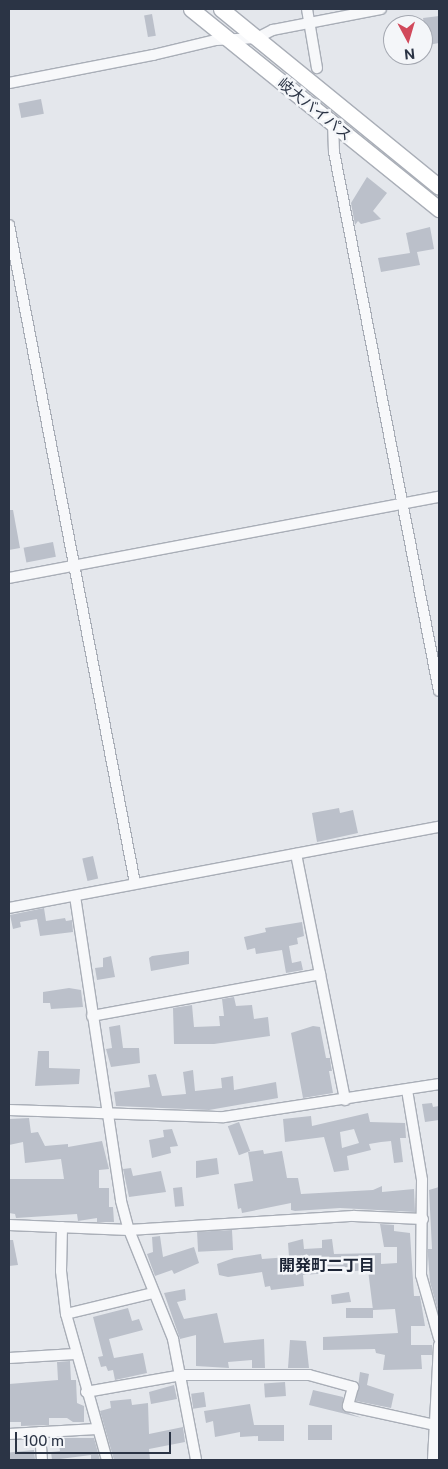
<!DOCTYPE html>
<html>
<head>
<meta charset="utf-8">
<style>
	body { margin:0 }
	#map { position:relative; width:448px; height:1469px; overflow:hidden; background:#e4e7ec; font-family:"Public Sans","Noto Sans JP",sans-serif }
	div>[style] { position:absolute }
	.building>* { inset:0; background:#bbc0ca; transform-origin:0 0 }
	.roads { filter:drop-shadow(1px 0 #a9aeb7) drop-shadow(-1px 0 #a9aeb7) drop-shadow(0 1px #a9aeb7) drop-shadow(0 -1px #a9aeb7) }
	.minor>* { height:10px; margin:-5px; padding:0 5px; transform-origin:5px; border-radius:5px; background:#f7f8fa }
	.highway>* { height:15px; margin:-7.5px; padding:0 7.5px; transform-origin:7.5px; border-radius:7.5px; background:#fff }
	span { translate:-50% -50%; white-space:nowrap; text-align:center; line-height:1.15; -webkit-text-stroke:5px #f4f6f9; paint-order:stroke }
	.street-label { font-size:15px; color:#2b3445 }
	.neighbourhood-label { font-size:16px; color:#1d2536; font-weight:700 }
	.frame { position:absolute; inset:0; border:10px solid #2b3445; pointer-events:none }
	.north { position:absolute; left:383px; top:15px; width:50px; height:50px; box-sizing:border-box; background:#f4f6f9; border:1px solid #a4a8b1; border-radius:50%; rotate:174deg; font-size:14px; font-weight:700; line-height:20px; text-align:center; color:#2b3445 }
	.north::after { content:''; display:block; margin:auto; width:18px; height:22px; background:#d1495b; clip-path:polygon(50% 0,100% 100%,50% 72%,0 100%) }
	.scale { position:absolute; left:15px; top:1432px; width:156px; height:22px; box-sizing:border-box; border:2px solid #2b3445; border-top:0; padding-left:6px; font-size:15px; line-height:18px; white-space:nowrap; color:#2b3445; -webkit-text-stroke:4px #f4f6f9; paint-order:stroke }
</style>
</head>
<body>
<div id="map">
	<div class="building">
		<div style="left:152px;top:14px;width:22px;height:8px;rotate:80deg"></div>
		<div style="clip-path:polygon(439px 16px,439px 43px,428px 45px,423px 18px)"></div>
		<div style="left:41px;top:99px;width:15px;height:23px;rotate:79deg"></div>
		<div style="clip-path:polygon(367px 177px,387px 193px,373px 211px,381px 219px,361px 224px,358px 221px,355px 225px,351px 203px)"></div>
		<div style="clip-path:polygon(430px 227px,434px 249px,417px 252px,420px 265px,381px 272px,378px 258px,410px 253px,406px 233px)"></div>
		<div style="clip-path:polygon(9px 510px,13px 510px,20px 548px,9px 550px)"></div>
		<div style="left:53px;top:542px;width:15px;height:30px;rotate:79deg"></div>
		<div style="clip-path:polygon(339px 808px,340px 813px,353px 810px,358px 833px,317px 842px,312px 813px)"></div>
		<div style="left:93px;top:856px;width:23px;height:11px;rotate:77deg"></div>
		<div style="clip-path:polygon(44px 908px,46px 921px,65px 918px,66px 921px,72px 920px,73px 932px,40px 936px,37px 919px,20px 922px,21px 927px,13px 929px,10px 915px)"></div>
		<div style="clip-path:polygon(302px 922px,304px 936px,297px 938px,298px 944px,289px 946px,292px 963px,301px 961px,303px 970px,286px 973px,282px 950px,256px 954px,255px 948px,247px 950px,244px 937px,266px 932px,265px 928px)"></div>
		<div style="clip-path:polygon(189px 951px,189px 964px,151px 971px,149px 958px,152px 956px)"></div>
		<div style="clip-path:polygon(111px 956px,115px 977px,97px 980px,95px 968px,103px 967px,103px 958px)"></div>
		<div style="clip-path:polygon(69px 988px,81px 990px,83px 1007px,51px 1009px,50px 1003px,43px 1003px,43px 992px)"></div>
		<div style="clip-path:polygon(234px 997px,236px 1006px,252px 1005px,254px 1019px,268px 1017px,270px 1036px,214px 1044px,174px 1044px,173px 1008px,192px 1005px,194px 1027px,220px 1026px,219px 1016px,224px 1016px,222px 999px)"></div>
		<div style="clip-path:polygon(120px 1025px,123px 1048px,139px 1048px,140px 1063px,111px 1067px,106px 1049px,112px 1048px,109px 1027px)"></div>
		<div style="clip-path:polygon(313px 1026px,320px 1027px,326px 1058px,330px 1058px,331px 1066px,332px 1071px,329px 1071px,333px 1093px,303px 1098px,291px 1033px)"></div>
		<div style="clip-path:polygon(38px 1051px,49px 1051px,49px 1068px,80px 1069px,79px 1084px,35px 1086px)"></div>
		<div style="clip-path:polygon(193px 1070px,195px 1091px,222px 1088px,221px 1078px,233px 1076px,234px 1090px,276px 1082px,278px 1098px,209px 1110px,116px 1106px,114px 1092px,150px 1087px,148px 1075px,156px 1074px,162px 1096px,186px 1094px,183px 1072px)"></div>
		<div style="clip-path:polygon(432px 1103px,433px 1107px,439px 1106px,439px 1120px,425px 1122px,422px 1104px)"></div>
		<div style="clip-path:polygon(evenodd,368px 1113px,370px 1122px,405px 1123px,406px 1138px,400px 1138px,403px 1162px,394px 1163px,391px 1141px,381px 1142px,369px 1144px,371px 1150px,347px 1156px,349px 1170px,334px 1172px,324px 1137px,285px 1142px,283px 1119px,311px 1116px,312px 1126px,368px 1113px,354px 1129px,359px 1143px,342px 1148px,340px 1132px,354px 1129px)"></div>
		<div style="clip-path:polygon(29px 1118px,31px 1133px,38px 1132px,45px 1146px,68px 1144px,68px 1147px,102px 1141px,109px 1169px,99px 1170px,99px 1188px,109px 1188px,109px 1207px,113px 1207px,114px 1222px,97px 1222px,97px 1218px,78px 1221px,77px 1214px,16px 1218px,15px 1214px,9px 1213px,9px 1179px,64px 1179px,61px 1159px,25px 1163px,23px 1142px,9px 1145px,9px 1119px)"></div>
		<div style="left:239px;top:1122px;width:31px;height:12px;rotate:69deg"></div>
		<div style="clip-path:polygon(172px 1129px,178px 1146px,170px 1147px,171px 1153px,152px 1158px,149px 1140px,164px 1137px,163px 1130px)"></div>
		<div style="clip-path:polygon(263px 1150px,264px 1154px,282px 1151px,287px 1178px,298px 1178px,301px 1194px,373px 1190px,382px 1186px,382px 1192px,414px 1189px,415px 1212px,340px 1208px,295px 1211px,291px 1210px,291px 1203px,242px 1213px,241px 1208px,238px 1209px,234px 1184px,253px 1181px,248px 1152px)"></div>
		<div style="clip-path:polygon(217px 1158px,219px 1174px,196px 1178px,196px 1161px)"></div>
		<div style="clip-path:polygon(131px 1168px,133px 1176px,161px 1171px,166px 1192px,129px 1197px,123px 1169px)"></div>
		<div style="left:182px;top:1187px;width:19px;height:9px;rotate:84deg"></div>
		<div style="clip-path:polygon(439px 1187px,439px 1310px,438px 1311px,430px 1282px,428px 1256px,428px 1249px,432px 1249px,429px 1190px)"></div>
		<div style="clip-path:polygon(380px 1224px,394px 1225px,394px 1231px,410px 1233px,414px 1296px,420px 1296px,425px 1326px,411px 1326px,411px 1345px,432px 1345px,432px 1355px,421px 1355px,422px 1369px,383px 1370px,385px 1355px,376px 1353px,375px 1349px,323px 1350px,323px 1337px,398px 1333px,395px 1309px,373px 1310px,368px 1270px,303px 1275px,304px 1286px,271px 1290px,270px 1286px,265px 1287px,262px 1272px,228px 1277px,219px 1275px,217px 1264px,234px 1258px,261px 1254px,262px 1259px,289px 1257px,288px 1243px,303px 1239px,304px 1249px,322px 1248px,322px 1240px,332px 1239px,334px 1254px,381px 1253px,381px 1264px,397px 1263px,397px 1247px,384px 1247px)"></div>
		<div style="left:232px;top:1230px;width:20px;height:35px;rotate:87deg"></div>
		<div style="clip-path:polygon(160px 1236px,163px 1257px,194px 1247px,199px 1263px,174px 1274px,172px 1270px,155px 1276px,147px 1254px,153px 1252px,152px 1237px)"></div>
		<div style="clip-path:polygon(9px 1240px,13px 1240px,18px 1265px,9px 1266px)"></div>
		<div style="clip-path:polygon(185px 1289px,186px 1300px,177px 1302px,184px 1319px,217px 1313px,224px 1343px,264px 1339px,265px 1368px,252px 1368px,252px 1360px,228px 1362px,229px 1368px,196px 1366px,196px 1335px,180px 1339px,164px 1293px)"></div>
		<div style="clip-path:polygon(349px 1292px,351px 1302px,332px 1304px,331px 1295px)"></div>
		<div style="clip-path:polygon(128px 1308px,132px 1321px,139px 1319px,143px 1330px,109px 1339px,114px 1358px,143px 1353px,147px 1373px,115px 1380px,113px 1370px,108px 1371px,106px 1366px,101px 1367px,98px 1357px,103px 1356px,93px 1317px)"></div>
		<div style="left:373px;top:1308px;width:10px;height:27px;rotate:90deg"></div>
		<div style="clip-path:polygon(290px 1340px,306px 1341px,309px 1368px,288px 1368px)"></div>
		<div style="clip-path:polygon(70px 1361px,71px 1380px,76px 1380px,77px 1403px,84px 1406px,84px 1422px,73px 1422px,67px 1418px,49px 1418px,49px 1425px,21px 1426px,21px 1422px,9px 1422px,9px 1384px,58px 1380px,57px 1362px)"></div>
		<div style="clip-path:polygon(360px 1372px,369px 1374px,367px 1385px,394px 1394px,391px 1408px,356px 1401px)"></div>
		<div style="left:285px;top:1382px;width:14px;height:21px;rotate:86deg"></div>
		<div style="clip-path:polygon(174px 1385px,177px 1399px,151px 1404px,149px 1392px)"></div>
		<div style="clip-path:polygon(313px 1390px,343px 1397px,343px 1411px,362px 1418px,309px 1405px)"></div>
		<div style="left:204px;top:1392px;width:15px;height:13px;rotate:82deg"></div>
		<div style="clip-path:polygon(131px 1399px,132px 1405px,148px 1403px,149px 1434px,183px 1427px,185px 1442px,149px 1449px,150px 1460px,114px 1460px,100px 1411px,111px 1408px,110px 1401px)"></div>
		<div style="clip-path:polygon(250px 1404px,254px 1425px,284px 1425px,284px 1441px,258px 1441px,258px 1436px,240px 1437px,240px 1432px,215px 1437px,213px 1421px,206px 1423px,204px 1411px)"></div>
		<div style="left:308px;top:1425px;width:24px;height:15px"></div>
		<div style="clip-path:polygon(58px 1438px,94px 1438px,100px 1460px,91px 1460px,91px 1455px,52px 1460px,51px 1452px,60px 1451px)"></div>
		<div style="left:34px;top:1450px;width:10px;height:25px;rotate:84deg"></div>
	</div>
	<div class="roads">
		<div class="minor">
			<div style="left:307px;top:9px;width:60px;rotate:80.4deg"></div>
			<div style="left:9px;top:83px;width:147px;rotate:-11deg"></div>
			<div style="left:153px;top:55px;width:65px;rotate:-13.4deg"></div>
			<div style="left:216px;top:40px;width:41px;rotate:-2.8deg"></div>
			<div style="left:257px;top:38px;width:18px;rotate:-27deg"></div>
			<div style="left:273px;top:30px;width:110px;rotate:-11deg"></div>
			<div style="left:333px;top:123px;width:29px;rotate:88deg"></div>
			<div style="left:334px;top:152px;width:549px;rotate:78.98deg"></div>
			<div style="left:9px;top:225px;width:670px;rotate:79.16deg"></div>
			<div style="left:9px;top:578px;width:438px;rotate:-10.7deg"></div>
			<div style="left:296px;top:854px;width:251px;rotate:78.7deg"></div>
			<div style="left:75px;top:896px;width:308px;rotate:81.4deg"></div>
			<div style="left:121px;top:1201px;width:30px;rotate:75deg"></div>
			<div style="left:129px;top:1230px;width:118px;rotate:68deg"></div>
			<div style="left:173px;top:1339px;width:123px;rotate:79.2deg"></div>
			<div style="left:9px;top:908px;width:438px;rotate:-10.7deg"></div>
			<div style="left:92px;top:1016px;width:232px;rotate:-10.4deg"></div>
			<div style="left:407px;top:1090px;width:91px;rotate:80.5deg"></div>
			<div style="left:422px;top:1180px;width:95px;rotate:90.6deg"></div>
			<div style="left:421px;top:1275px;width:66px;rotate:74.1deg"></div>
			<div style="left:9px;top:1110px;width:215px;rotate:1.9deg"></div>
			<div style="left:224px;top:1117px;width:218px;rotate:-8.7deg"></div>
			<div style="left:9px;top:1225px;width:120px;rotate:2.4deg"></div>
			<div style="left:129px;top:1230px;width:225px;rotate:-3.6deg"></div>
			<div style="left:354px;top:1216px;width:69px;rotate:2.5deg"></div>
			<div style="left:62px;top:1227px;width:44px;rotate:91.3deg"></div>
			<div style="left:61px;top:1271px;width:43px;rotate:83.4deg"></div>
			<div style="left:66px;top:1314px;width:152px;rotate:74.3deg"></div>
			<div style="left:66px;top:1314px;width:89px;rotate:-13.6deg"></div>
			<div style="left:9px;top:1358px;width:66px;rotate:-3.5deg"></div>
			<div style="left:86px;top:1392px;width:97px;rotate:-10deg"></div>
			<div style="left:182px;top:1375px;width:127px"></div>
			<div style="left:309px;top:1375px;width:46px;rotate:15.3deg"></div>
			<div style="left:353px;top:1387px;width:20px;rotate:105deg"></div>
			<div style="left:348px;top:1406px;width:93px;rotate:12.4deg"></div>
			<div style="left:40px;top:1432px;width:28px;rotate:86deg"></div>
			<div style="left:9px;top:1434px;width:88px;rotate:-3.3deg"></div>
			<div style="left:433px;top:1460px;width:115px;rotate:-87deg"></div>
		</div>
		<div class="highway">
			<div style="left:191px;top:9px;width:319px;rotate:38.9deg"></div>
			<div style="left:221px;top:9px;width:281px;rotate:39.2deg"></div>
		</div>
	</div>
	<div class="street-label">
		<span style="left:315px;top:109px;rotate:39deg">岐大バイパス</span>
	</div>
	<div class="neighbourhood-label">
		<span style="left:327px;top:1266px">開発町二丁目</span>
	</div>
	<div class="frame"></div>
	<div class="north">N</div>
	<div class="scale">100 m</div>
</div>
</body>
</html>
